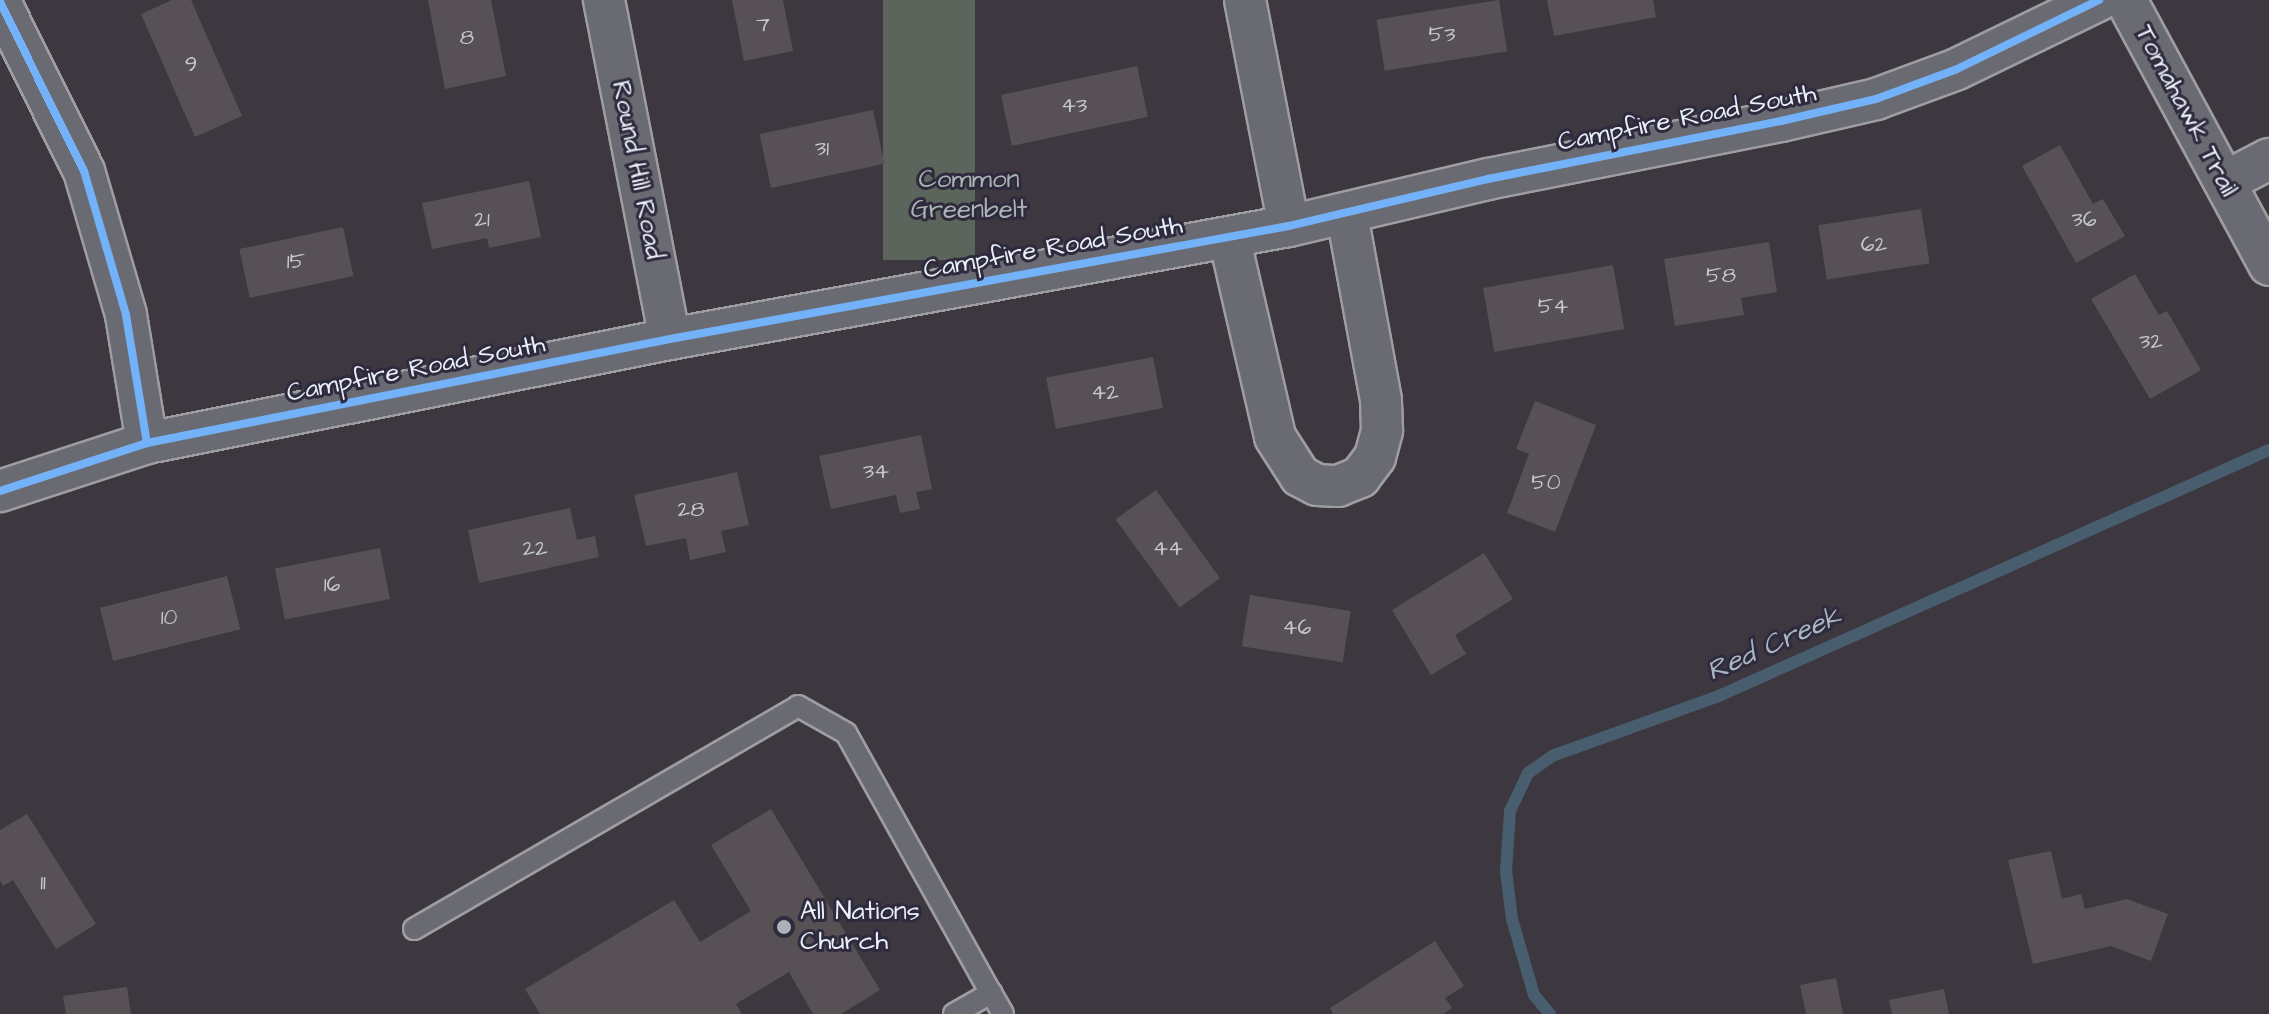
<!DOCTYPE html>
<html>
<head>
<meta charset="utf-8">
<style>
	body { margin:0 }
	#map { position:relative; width:2269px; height:1014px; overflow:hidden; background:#3d3840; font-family:"Architects Daughter",sans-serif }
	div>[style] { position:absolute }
	.green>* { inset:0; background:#5b655c; transform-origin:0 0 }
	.stream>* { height:12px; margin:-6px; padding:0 6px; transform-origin:6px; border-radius:6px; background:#485d6e }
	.building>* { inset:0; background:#575155; transform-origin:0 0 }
	.roads { filter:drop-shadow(2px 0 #9e9da2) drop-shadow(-2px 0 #9e9da2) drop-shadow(0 2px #9e9da2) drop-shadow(0 -2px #9e9da2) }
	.lane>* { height:20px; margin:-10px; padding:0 10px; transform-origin:10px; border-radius:10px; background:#6a6b72 }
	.street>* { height:40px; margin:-20px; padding:0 20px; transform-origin:20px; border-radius:20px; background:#6a6b72 }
	.cycleway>* { height:8px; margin:-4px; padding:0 4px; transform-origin:4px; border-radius:4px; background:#73b2f8 }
	.dots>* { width:22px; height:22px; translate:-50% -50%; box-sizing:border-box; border:4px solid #2f2a3d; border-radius:50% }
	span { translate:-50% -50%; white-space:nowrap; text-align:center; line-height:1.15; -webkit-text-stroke:6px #2f2a3d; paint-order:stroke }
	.number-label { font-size:22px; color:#c4c9cf }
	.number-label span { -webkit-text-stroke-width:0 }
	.street-label { font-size:26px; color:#e8f1f8 }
	.park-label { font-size:26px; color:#abb5b4 }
	.poi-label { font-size:26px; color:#e8f1f8 }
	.left { translate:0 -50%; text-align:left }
	.water-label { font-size:28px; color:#a8b7c2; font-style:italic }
</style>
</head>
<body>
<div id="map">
	<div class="green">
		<div style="left:883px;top:0;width:92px;height:260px"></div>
	</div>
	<div class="stream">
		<div style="left:1550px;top:1014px;width:25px;rotate:-130deg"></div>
		<div style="left:1534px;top:995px;width:79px;rotate:-106.1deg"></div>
		<div style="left:1512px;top:919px;width:48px;rotate:-97.1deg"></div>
		<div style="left:1506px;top:871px;width:60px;rotate:-86.2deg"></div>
		<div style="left:1510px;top:811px;width:42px;rotate:-64.7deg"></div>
		<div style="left:1528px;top:773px;width:29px;rotate:-35deg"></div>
		<div style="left:1552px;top:756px;width:180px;rotate:-19.8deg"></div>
		<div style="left:1721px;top:695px;width:600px;rotate:-24.09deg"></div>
	</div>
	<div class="building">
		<div style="clip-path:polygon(172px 0,191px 0,242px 116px,195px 137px,141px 14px)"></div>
		<div style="clip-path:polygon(428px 0,491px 0,506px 76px,445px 89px)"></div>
		<div style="clip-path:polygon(732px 0,783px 0,793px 51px,744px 61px)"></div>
		<div style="left:1499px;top:0;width:52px;height:124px;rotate:81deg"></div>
		<div style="clip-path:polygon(1547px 0,1653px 0,1656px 17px,1554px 36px)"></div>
		<div style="left:1137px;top:66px;width:52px;height:139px;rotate:78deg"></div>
		<div style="left:873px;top:110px;width:55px;height:116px;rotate:78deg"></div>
		<div style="clip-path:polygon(2060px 145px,2093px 204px,2103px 199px,2125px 236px,2076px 263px,2022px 166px)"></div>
		<div style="clip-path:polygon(529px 181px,541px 237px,489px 248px,487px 238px,432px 249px,422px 203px)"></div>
		<div style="left:1921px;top:209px;width:55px;height:104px;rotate:81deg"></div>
		<div style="left:343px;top:227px;width:50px;height:106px;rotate:78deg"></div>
		<div style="clip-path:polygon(1769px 242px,1777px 292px,1741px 298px,1744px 315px,1675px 326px,1664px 259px)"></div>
		<div style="left:1613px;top:265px;width:65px;height:132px;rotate:80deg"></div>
		<div style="clip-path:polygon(2135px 274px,2159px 315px,2167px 311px,2201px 370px,2150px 399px,2091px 299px)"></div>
		<div style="left:1153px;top:357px;width:52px;height:109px;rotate:79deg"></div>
		<div style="clip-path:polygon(1535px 401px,1596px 425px,1555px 532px,1507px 513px,1529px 454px,1516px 449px)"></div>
		<div style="clip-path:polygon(921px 435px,932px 489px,916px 492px,920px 509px,900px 513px,896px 495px,831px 509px,819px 456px)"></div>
		<div style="clip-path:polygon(737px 472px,749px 525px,721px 531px,726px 552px,690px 560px,686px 538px,646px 546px,634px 495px)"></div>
		<div style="left:1156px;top:490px;width:109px;height:50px;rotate:54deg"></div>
		<div style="clip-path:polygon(570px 508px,577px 540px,595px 536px,599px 557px,479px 583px,468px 530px)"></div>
		<div style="left:380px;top:548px;width:52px;height:107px;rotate:79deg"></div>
		<div style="clip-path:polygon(1484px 553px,1513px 599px,1455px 635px,1466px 654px,1431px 675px,1392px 610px)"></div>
		<div style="left:227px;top:576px;width:55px;height:131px;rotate:76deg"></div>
		<div style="left:1250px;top:595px;width:102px;height:52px;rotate:9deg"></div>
		<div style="clip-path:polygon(771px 809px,880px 990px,841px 1014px,813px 1014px,789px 972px,736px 1004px,742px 1014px,540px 1014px,525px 989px,674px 900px,700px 942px,751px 911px,711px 845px)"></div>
		<div style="clip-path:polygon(27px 814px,96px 924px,56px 949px,13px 880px,3px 886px,0 881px,0 830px)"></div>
		<div style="clip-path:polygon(2051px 851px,2062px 899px,2081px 894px,2085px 909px,2127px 899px,2168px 914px,2151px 961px,2111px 946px,2033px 964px,2008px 860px)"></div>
		<div style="clip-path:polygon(1435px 941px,1464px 986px,1445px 998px,1452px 1008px,1443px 1014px,1333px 1014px,1330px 1008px)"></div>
		<div style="clip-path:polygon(1836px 978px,1843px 1014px,1806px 1014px,1800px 985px)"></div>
		<div style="clip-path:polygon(127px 987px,131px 1014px,66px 1014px,63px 996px)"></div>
		<div style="clip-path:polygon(1944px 989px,1949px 1014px,1892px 1014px,1889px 1000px)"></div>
	</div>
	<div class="roads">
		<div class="lane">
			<div style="left:414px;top:929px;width:444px;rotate:-30.1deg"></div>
			<div style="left:798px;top:706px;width:55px;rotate:29.4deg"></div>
			<div style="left:846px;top:733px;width:298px;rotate:60.9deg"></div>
			<div style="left:954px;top:1014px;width:43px;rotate:-29.6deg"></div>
			<div style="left:991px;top:993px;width:24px;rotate:60deg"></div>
		</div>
		<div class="street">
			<div style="left:604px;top:0;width:345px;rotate:79deg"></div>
			<div style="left:1245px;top:0;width:230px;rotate:79deg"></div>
			<div style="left:2126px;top:0;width:301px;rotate:61.6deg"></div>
			<div style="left:0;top:2px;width:189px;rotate:63.6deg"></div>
			<div style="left:84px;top:171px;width:150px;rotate:73.7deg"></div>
			<div style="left:126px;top:315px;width:130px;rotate:80.7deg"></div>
			<div style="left:2225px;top:182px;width:50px;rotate:-27.6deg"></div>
			<div style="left:1229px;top:237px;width:205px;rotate:77deg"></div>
			<div style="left:1275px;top:437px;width:46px;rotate:57.3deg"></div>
			<div style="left:1300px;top:476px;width:19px;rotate:28deg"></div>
			<div style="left:1317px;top:485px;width:21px;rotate:3deg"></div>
			<div style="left:1338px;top:486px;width:24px;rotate:-22deg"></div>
			<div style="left:1360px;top:477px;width:25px;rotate:-53deg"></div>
			<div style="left:1375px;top:457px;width:28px;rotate:-75deg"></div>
			<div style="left:1382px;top:430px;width:30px;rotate:-92deg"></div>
			<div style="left:1381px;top:400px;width:189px;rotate:-100.4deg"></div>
			<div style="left:0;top:491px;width:155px;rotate:-18.1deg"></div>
			<div style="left:147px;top:443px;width:533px;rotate:-11.25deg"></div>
			<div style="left:670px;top:339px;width:629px;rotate:-10.35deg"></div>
			<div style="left:1289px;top:226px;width:204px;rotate:-13.3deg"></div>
			<div style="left:1488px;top:179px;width:299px;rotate:-11.2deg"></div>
			<div style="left:1781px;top:121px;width:98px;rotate:-13deg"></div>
			<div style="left:1876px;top:99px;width:86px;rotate:-20.3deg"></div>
			<div style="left:1957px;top:69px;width:158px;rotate:-25.9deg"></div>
		</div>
	</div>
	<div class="cycleway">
		<div style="left:0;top:2px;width:189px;rotate:63.6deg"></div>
		<div style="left:84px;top:171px;width:150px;rotate:73.7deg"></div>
		<div style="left:126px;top:315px;width:130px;rotate:80.7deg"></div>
		<div style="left:0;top:491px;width:155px;rotate:-18.1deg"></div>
		<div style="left:147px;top:443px;width:533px;rotate:-11.25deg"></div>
		<div style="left:670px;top:339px;width:629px;rotate:-10.35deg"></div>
		<div style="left:1289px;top:226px;width:204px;rotate:-13.3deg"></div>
		<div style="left:1488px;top:179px;width:299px;rotate:-11.2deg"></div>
		<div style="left:1781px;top:121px;width:98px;rotate:-13deg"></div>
		<div style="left:1876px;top:99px;width:86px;rotate:-20.3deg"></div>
		<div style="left:1957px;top:69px;width:158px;rotate:-25.9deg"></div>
	</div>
	<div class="dots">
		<div style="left:784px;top:927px;background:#acb0b8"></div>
	</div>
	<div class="number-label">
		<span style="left:763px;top:25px">7</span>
		<span style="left:1442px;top:35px">53</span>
		<span style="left:467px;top:38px">8</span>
		<span style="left:191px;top:65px">9</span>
		<span style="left:1074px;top:106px">43</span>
		<span style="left:822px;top:149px">31</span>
		<span style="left:482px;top:220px">21</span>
		<span style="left:2084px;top:220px">36</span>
		<span style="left:1874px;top:245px">62</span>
		<span style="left:296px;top:262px">15</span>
		<span style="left:1721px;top:276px">58</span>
		<span style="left:1553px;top:307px">54</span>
		<span style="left:2151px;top:342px">32</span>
		<span style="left:1105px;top:393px">42</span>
		<span style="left:876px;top:472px">34</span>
		<span style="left:1546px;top:483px">50</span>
		<span style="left:691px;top:510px">28</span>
		<span style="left:535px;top:549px">22</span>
		<span style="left:1168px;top:549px">44</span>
		<span style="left:332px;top:585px">16</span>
		<span style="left:169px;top:618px">10</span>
		<span style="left:1297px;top:628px">46</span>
		<span style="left:43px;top:883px">11</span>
	</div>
	<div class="street-label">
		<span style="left:2186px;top:111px;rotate:62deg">Tomahawk Trail</span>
		<span style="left:1687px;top:118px;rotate:-11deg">Campfire Road South</span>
		<span style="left:637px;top:170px;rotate:79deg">Round Hill Road</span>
		<span style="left:1053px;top:248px;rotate:-10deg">Campfire Road South</span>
		<span style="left:416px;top:369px;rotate:-11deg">Campfire Road South</span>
	</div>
	<div class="park-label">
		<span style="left:969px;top:195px">Common<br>Greenbelt</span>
	</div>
	<div class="poi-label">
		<span class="left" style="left:800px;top:927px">All Nations<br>Church</span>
	</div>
	<div class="water-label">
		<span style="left:1774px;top:644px;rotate:-24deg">Red Creek</span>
	</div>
</div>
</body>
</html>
